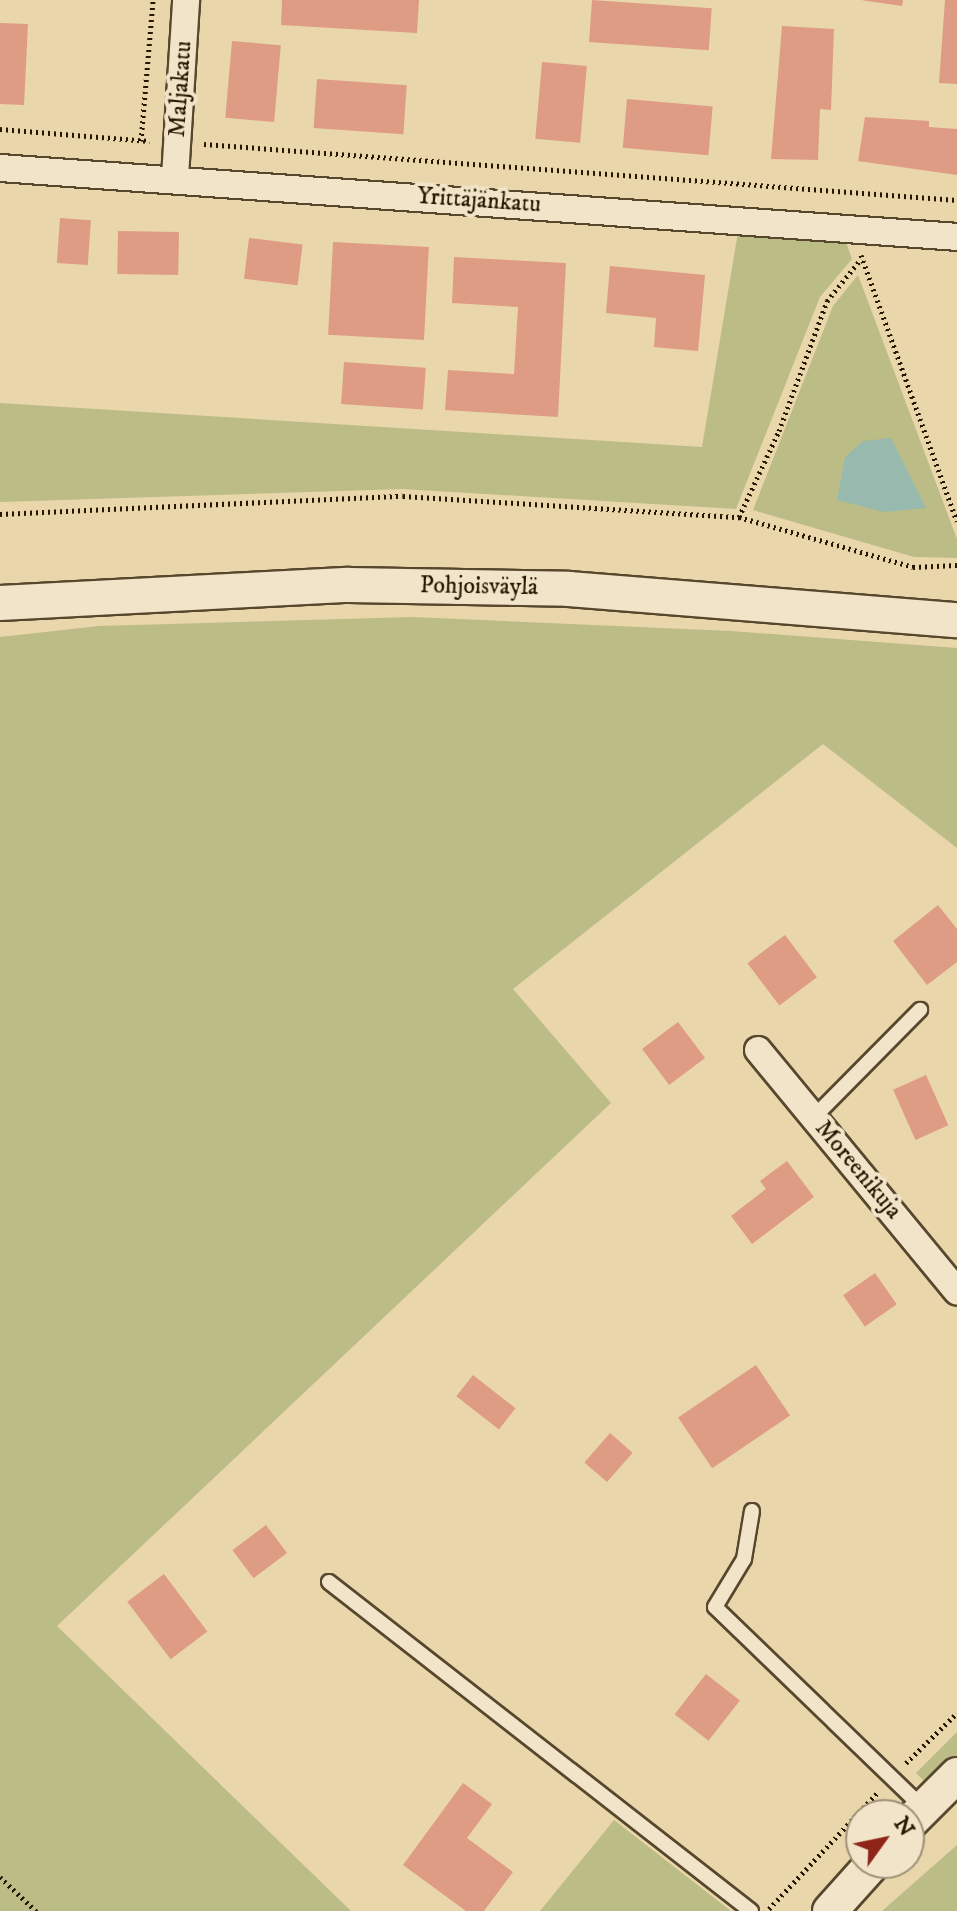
<!DOCTYPE html>
<html>
<head>
<meta charset="utf-8">
<style>
	body { margin:0 }
	#map { position:relative; width:957px; height:1911px; overflow:hidden; background:#ead6ab; font-family:"IM FELL DW Pica",serif }
	div>[style] { position:absolute }
	.green>* { inset:0; background:#bcbc86 }
	.water>* { inset:0; background:#98b9ad }
	.building>* { inset:0; background:#de9c85; transform-origin:0 0 }
	.path>* { height:5px; margin-top:-2.5px; transform-origin:0; background:repeating-linear-gradient(90deg,#261703 0 2px,transparent 0 6px) }
	.roads { filter:drop-shadow(2px 0 #57472d) drop-shadow(-2px 0 #57472d) drop-shadow(0 2px #57472d) drop-shadow(0 -2px #57472d) }
	.service>* { height:14px; margin:-7px; padding:0 7px; transform-origin:7px; border-radius:7px; background:#f1e4c8 }
	.minor>* { height:26px; margin:-13px; padding:0 13px; transform-origin:13px; border-radius:13px; background:#f1e4c8 }
	.tertiary>* { height:34px; margin:-17px; padding:0 17px; transform-origin:17px; border-radius:17px; background:#f1e4c8 }
	span { translate:-50% -50%; white-space:nowrap; text-align:center; line-height:1.15; -webkit-text-stroke:8px #f1e4c8; paint-order:stroke }
	.street-label { font-size:24px; color:#261703 }
	.north { position:absolute; left:845px; top:1799px; width:80px; height:80px; box-sizing:border-box; background:#f1e4c8; border:2px solid #a09279; border-radius:50%; rotate:57deg; font-size:22px; font-weight:700; line-height:32px; text-align:center; color:#261703 }
	.north::after { content:''; display:block; margin:auto; width:28px; height:36px; background:#8f2418; clip-path:polygon(50% 0,100% 100%,50% 72%,0 100%) }
</style>
</head>
<body>
<div id="map">
	<div class="green">
		<div style="clip-path:polygon(738px 232px,845px 239px,852px 259px,820px 297px,736px 509px,402px 489px,0 502px,0 403px,702px 447px)"></div>
		<div style="clip-path:polygon(858px 275px,957px 539px,957px 558px,914px 557px,753px 510px,833px 306px)"></div>
		<div style="clip-path:polygon(412px 617px,731px 631px,957px 648px,957px 848px,823px 744px,513px 989px,611px 1103px,57px 1626px,351px 1911px,0 1911px,0 637px,99px 626px)"></div>
		<div style="clip-path:polygon(957px 1732px,957px 1756px,924px 1781px,916px 1773px)"></div>
		<div style="clip-path:polygon(614px 1820px,731px 1911px,540px 1911px)"></div>
		<div style="clip-path:polygon(957px 1845px,957px 1911px,882px 1911px)"></div>
	</div>
	<div class="water">
		<div style="clip-path:polygon(891px 438px,926px 508px,884px 512px,837px 500px,845px 457px,863px 441px)"></div>
	</div>
	<div class="building">
		<div style="clip-path:polygon(282px 0,419px 0,417px 33px,281px 25px)"></div>
		<div style="left:592px;top:0;width:120px;height:42px;rotate:4deg"></div>
		<div style="clip-path:polygon(861px 0,903px 0,902px 6px)"></div>
		<div style="clip-path:polygon(945px 0,957px 0,957px 84px,939px 83px)"></div>
		<div style="clip-path:polygon(0 23px,28px 24px,24px 105px,0 104px)"></div>
		<div style="clip-path:polygon(782px 26px,834px 29px,831px 110px,820px 109px,818px 160px,771px 159px)"></div>
		<div style="left:232px;top:41px;width:49px;height:77px;rotate:5deg"></div>
		<div style="left:542px;top:62px;width:45px;height:77px;rotate:5deg"></div>
		<div style="left:317px;top:79px;width:90px;height:49px;rotate:4deg"></div>
		<div style="left:627px;top:99px;width:86px;height:49px;rotate:5deg"></div>
		<div style="clip-path:polygon(865px 117px,929px 121px,929px 127px,957px 129px,957px 175px,858px 161px)"></div>
		<div style="left:60px;top:218px;width:31px;height:45px;rotate:4deg"></div>
		<div style="left:118px;top:231px;width:61px;height:43px;rotate:1deg"></div>
		<div style="left:249px;top:238px;width:54px;height:41px;rotate:7deg"></div>
		<div style="left:333px;top:242px;width:96px;height:93px;rotate:3deg"></div>
		<div style="clip-path:polygon(454px 257px,566px 263px,558px 417px,445px 410px,448px 370px,514px 374px,518px 307px,452px 303px)"></div>
		<div style="clip-path:polygon(610px 266px,705px 275px,698px 351px,654px 347px,656px 318px,606px 313px)"></div>
		<div style="left:344px;top:362px;width:82px;height:42px;rotate:4deg"></div>
		<div style="clip-path:polygon(938px 905px,957px 929px,957px 962px,927px 985px,893px 941px)"></div>
		<div style="left:785px;top:935px;width:53px;height:47px;rotate:53deg"></div>
		<div style="left:678px;top:1022px;width:45px;height:45px;rotate:53deg"></div>
		<div style="left:926px;top:1075px;width:55px;height:36px;rotate:66deg"></div>
		<div style="clip-path:polygon(787px 1161px,814px 1197px,752px 1244px,731px 1216px,766px 1189px,760px 1181px)"></div>
		<div style="left:875px;top:1273px;width:38px;height:39px;rotate:55deg"></div>
		<div style="left:756px;top:1365px;width:61px;height:94px;rotate:56deg"></div>
		<div style="left:473px;top:1375px;width:54px;height:27px;rotate:38deg"></div>
		<div style="left:610px;top:1433px;width:30px;height:39px;rotate:41deg"></div>
		<div style="left:266px;top:1525px;width:35px;height:42px;rotate:53deg"></div>
		<div style="left:164px;top:1574px;width:72px;height:46px;rotate:53deg"></div>
		<div style="left:706px;top:1674px;width:43px;height:51px;rotate:38deg"></div>
		<div style="clip-path:polygon(463px 1783px,492px 1804px,467px 1838px,513px 1872px,484px 1911px,466px 1911px,403px 1865px)"></div>
	</div>
	<div class="path">
		<div style="left:0;top:129px;width:150px;rotate:4.6deg"></div>
		<div style="left:141px;top:141px;width:142px;rotate:-85.1deg"></div>
		<div style="left:204px;top:144px;width:755px;rotate:4.25deg"></div>
		<div style="left:861px;top:255px;width:283px;rotate:70.2deg"></div>
		<div style="left:0;top:514px;width:403px;rotate:-2.6deg"></div>
		<div style="left:403px;top:496px;width:337px;rotate:3.6deg"></div>
		<div style="left:739px;top:517px;width:181px;rotate:16deg"></div>
		<div style="left:913px;top:567px;width:44px;rotate:-2.6deg"></div>
		<div style="left:739px;top:517px;width:95px;rotate:-65.1deg"></div>
		<div style="left:779px;top:431px;width:139px;rotate:-69.7deg"></div>
		<div style="left:827px;top:301px;width:54px;rotate:-51deg"></div>
		<div style="left:906px;top:1763px;width:71px;rotate:-44.4deg"></div>
		<div style="left:0;top:1877px;width:50px;rotate:43.4deg"></div>
		<div style="left:769px;top:1909px;width:158px;rotate:-47deg"></div>
	</div>
	<div class="roads">
		<div class="service">
			<div style="left:814px;top:1117px;width:151px;rotate:-45.3deg"></div>
			<div style="left:752px;top:1511px;width:49px;rotate:99.5deg"></div>
			<div style="left:744px;top:1559px;width:56px;rotate:121.1deg"></div>
			<div style="left:715px;top:1607px;width:289px;rotate:44deg"></div>
			<div style="left:329px;top:1582px;width:535px;rotate:37.94deg"></div>
		</div>
		<div class="minor">
			<div style="left:0;top:168px;width:959px;rotate:4.12deg"></div>
			<div style="left:175px;top:177px;width:177px;rotate:-86.4deg"></div>
			<div style="left:758px;top:1050px;width:313px;rotate:50.5deg"></div>
		</div>
		<div class="tertiary">
			<div style="left:0;top:603px;width:349px;rotate:-3deg"></div>
			<div style="left:349px;top:585px;width:220px;rotate:1deg"></div>
			<div style="left:569px;top:589px;width:389px;rotate:4.6deg"></div>
			<div style="left:909px;top:1823px;width:68px;rotate:-45deg"></div>
			<div style="left:830px;top:1911px;width:64px;rotate:-48.1deg"></div>
		</div>
	</div>
	<div class="street-label">
		<span style="left:181px;top:89px;rotate:-86deg">Maljakatu</span>
		<span style="left:479px;top:201px;rotate:4deg">Yrittäjänkatu</span>
		<span style="left:479px;top:587px;rotate:1deg">Pohjoisväylä</span>
		<span style="left:858px;top:1170px;rotate:50deg">Moreenikuja</span>
	</div>
	<div class="north">N</div>
</div>
</body>
</html>
